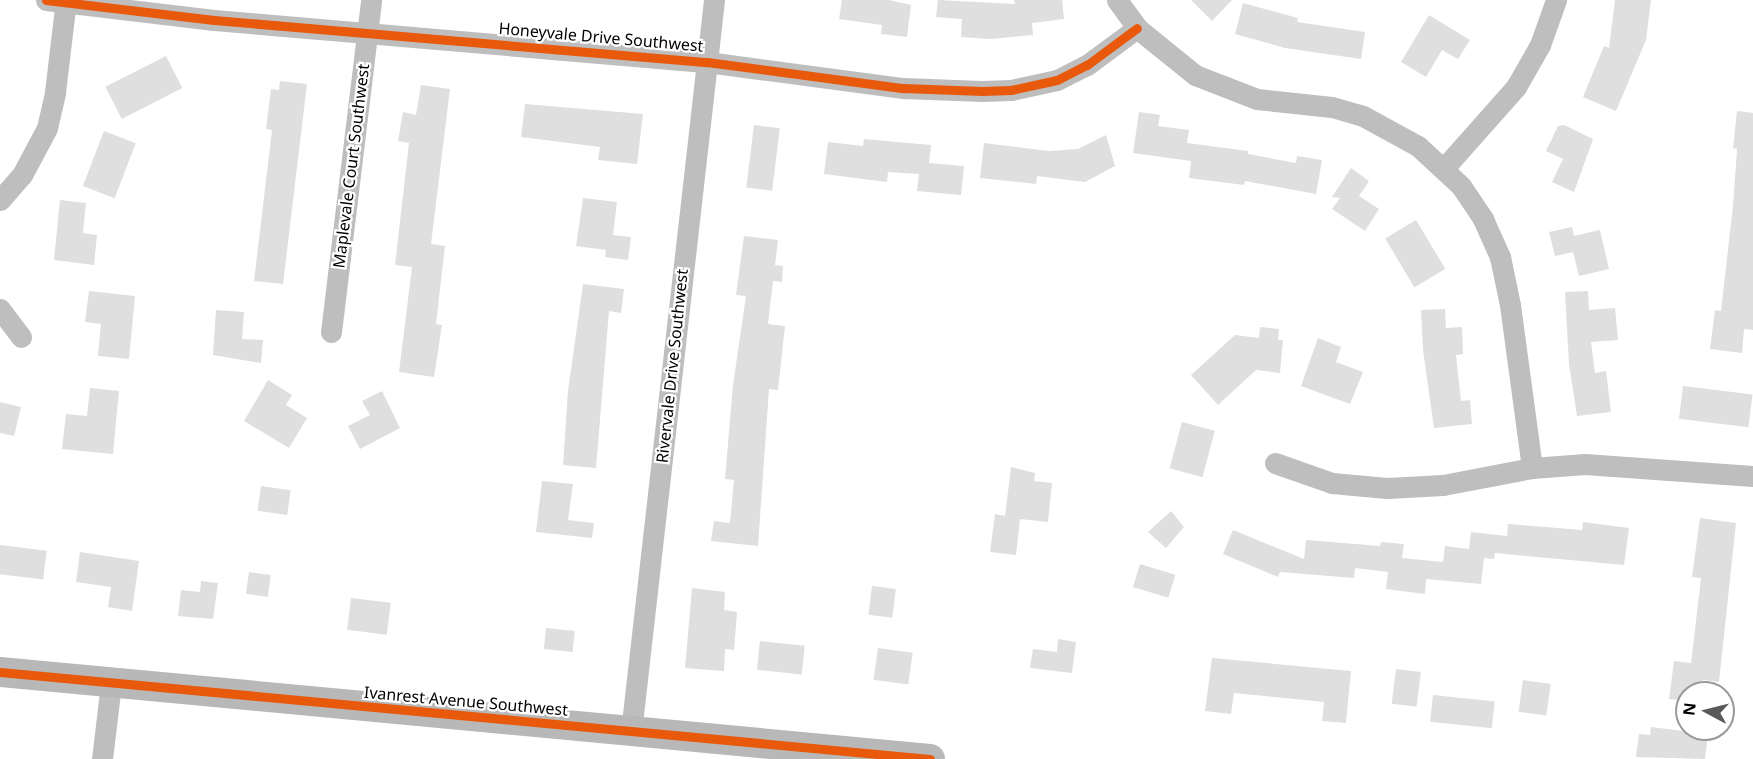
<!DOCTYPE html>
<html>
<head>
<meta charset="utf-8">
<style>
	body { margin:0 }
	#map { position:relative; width:1753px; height:759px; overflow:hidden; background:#fff; font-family:"Noto Sans",sans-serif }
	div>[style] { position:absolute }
	.building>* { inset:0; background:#dfdfdf; transform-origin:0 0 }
	.street>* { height:21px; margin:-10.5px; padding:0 10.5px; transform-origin:10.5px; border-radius:10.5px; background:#bebebe }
	.secondary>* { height:30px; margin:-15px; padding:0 15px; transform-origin:15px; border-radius:15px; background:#b8b8b8 }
	.cycleway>* { height:9px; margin:-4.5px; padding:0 4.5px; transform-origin:4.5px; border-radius:4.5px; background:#e8590c }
	span { translate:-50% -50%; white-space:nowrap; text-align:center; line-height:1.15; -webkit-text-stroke:4.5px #fff; paint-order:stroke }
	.street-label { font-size:16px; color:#000 }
	.north { position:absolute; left:1675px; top:681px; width:60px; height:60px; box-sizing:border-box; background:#fff; border:2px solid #999; border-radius:50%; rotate:277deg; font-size:16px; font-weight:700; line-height:24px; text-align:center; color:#000 }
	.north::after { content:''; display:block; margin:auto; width:21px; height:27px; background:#595959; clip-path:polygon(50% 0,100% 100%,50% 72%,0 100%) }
</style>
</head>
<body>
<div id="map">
	<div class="building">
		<div style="clip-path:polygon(842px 0,889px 0,911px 5px,907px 37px,881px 34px,882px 25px,839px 19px)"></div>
		<div style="clip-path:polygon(938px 0,1015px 4px,1014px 0,1062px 0,1064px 19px,1032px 23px,1033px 35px,990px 39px,961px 37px,962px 19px,936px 17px)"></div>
		<div style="clip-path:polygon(1191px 0,1232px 0,1212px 21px)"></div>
		<div style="clip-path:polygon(1615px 0,1651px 0,1646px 40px,1616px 111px,1583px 97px,1604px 46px,1609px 48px)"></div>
		<div style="clip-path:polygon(1243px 3px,1298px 18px,1297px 22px,1365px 32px,1361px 59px,1285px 48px,1235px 34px)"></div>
		<div style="clip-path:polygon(1429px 15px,1470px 40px,1458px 59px,1442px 50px,1426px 77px,1401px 62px)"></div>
		<div style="left:166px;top:56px;width:36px;height:68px;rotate:63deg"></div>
		<div style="clip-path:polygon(280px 81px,307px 84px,283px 284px,254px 281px,272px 130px,266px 129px,271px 89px,279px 90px)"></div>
		<div style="clip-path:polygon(421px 85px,450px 89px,431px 244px,445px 246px,436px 324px,442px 325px,434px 377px,399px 372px,412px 267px,395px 265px,409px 143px,398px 141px,403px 112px,416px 115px)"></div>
		<div style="clip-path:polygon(525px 104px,643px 114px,637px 164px,598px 160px,600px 147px,521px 137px)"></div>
		<div style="clip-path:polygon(1737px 111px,1753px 113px,1753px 330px,1744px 329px,1742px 353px,1710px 349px,1715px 310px,1721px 311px,1733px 206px,1737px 149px,1733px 148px)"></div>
		<div style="clip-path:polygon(1139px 112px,1160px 115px,1158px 126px,1189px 130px,1187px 143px,1248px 151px,1248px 154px,1296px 163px,1297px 156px,1322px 160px,1316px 194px,1245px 181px,1244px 185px,1189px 178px,1191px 161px,1133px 153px)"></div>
		<div style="left:754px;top:125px;width:26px;height:63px;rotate:7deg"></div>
		<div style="clip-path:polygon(1564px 125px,1593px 139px,1574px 192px,1552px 182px,1563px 159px,1546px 151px,1558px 126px)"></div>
		<div style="left:104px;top:131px;width:34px;height:59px;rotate:21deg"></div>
		<div style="clip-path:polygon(1106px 135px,1115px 166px,1085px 182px,1037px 176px,1036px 184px,980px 178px,984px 143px,1049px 151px,1078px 149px)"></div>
		<div style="clip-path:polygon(864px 139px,931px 145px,929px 163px,964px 166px,961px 195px,917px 191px,919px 174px,888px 172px,887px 182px,824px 174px,828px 142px,863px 146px)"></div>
		<div style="clip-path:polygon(1351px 168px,1369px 181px,1359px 196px,1379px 209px,1365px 231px,1332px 209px,1340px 198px,1332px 197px)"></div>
		<div style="clip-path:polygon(583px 198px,617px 202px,613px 235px,631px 237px,628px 260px,605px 257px,606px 250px,576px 246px)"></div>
		<div style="clip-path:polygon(60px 200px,86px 203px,83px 233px,97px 235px,94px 265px,54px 260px)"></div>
		<div style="left:1416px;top:220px;width:57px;height:36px;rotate:59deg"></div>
		<div style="clip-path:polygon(1572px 227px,1574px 236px,1600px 230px,1609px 269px,1579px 276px,1573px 252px,1555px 256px,1549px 232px)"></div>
		<div style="clip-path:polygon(744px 236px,778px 240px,775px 265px,783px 266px,782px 282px,773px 281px,768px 324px,785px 326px,778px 390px,769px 389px,758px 546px,711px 541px,714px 521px,730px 523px,734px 480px,725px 479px,733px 385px,746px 296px,736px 295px)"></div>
		<div style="clip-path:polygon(583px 284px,624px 289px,621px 313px,609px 311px,596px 468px,563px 465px,568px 391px)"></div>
		<div style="clip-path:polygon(89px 291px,135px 296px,129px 359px,98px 356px,101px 324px,85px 322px)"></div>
		<div style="clip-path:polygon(1588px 291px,1589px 310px,1615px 308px,1618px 340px,1591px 342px,1595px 373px,1606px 371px,1611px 412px,1577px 416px,1569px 364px,1565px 292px)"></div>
		<div style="clip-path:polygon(1445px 309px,1446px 328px,1462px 327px,1463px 354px,1456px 355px,1461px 401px,1470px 400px,1472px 424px,1434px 428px,1423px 350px,1421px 310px)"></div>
		<div style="clip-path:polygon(216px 310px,244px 312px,242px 339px,263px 340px,261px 363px,213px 355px)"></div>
		<div style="clip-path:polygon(1260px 327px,1279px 329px,1278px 340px,1283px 340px,1280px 373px,1256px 370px,1218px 405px,1191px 375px,1235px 335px,1259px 338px)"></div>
		<div style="clip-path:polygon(1318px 338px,1341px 347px,1336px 362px,1363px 372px,1350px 404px,1301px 386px)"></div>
		<div style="clip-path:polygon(268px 380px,292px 395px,286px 405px,307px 418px,289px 448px,244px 421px)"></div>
		<div style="left:1683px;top:386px;width:70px;height:33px;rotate:7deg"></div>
		<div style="clip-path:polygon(90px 388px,119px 391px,113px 454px,62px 449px,66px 414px,87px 416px)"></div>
		<div style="clip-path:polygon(382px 391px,400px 428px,360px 449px,348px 426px,370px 415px,362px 401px)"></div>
		<div style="clip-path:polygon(0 402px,21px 407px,14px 436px,0 433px)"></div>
		<div style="left:1182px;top:422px;width:34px;height:48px;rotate:15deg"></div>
		<div style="clip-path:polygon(1011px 467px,1035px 473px,1034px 481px,1052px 483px,1048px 522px,1020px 519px,1016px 555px,990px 552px,995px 514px,1005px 516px)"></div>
		<div style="clip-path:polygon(542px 481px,573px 484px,568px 520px,594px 523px,592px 538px,536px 532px)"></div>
		<div style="left:261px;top:486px;width:30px;height:25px;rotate:8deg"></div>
		<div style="clip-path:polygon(1171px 511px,1184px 527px,1166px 548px,1148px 532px)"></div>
		<div style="clip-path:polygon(1700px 518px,1736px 523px,1719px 682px,1703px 680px,1702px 693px,1687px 693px,1687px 701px,1669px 699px,1674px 661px,1691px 663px,1701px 578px,1692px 577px)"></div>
		<div style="clip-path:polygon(1583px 522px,1629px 528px,1624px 565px,1495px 553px,1494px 559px,1484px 558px,1481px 584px,1426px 579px,1425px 594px,1386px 589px,1388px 572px,1355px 568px,1354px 578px,1280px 572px,1278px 577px,1223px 554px,1233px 530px,1304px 559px,1306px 540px,1380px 546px,1381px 542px,1404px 544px,1402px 558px,1443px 562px,1445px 546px,1469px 549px,1471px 532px,1507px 536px,1508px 524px,1582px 530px)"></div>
		<div style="left:0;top:545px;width:47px;height:29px;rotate:7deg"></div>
		<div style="clip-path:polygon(80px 552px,139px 561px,132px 611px,108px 607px,111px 587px,76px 582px)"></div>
		<div style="left:1140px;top:564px;width:37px;height:24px;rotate:17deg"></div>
		<div style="left:249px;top:572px;width:22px;height:22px;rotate:8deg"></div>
		<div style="clip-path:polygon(201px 581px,218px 583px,213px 619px,178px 616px,181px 590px,200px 592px)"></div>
		<div style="left:872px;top:586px;width:24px;height:29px;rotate:7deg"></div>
		<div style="clip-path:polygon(692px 588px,725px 592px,724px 610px,737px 612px,734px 650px,725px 649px,724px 671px,685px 668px)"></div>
		<div style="left:351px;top:598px;width:40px;height:32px;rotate:7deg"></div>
		<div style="left:546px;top:628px;width:29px;height:21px;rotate:6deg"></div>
		<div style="clip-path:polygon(1058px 639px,1076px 642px,1072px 673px,1030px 668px,1033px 649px,1057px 652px)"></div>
		<div style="left:760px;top:641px;width:45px;height:29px;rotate:6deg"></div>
		<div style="left:878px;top:648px;width:35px;height:32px;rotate:8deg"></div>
		<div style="clip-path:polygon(1212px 658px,1351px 671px,1346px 723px,1322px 721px,1324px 702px,1234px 693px,1231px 714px,1205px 711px)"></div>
		<div style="left:1396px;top:669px;width:25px;height:35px;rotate:7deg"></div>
		<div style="left:1523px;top:680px;width:28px;height:32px;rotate:8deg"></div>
		<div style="left:1433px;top:695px;width:62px;height:27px;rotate:6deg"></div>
		<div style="clip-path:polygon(1651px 727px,1708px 734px,1705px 759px,1636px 757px,1639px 734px,1650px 735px)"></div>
	</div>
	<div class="street">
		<div style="left:46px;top:0;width:169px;rotate:6.8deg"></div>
		<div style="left:214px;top:20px;width:495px;rotate:4.9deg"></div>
		<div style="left:707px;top:62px;width:198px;rotate:7.6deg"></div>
		<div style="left:903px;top:88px;width:79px;rotate:2.2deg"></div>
		<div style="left:982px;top:91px;width:29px;rotate:-2deg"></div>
		<div style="left:1011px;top:90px;width:47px;rotate:-12.3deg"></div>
		<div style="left:1057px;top:80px;width:34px;rotate:-27deg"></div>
		<div style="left:1087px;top:65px;width:62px;rotate:-36.5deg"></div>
		<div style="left:1117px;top:0;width:34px;rotate:54deg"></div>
		<div style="left:1137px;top:28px;width:75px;rotate:39deg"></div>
		<div style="left:1195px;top:75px;width:66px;rotate:21.2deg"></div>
		<div style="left:1257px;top:99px;width:75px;rotate:6.1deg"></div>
		<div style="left:1332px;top:107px;width:32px;rotate:16deg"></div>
		<div style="left:1363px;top:116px;width:63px;rotate:28.6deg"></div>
		<div style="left:1418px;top:146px;width:59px;rotate:42.9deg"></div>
		<div style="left:1461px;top:186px;width:40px;rotate:56deg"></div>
		<div style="left:1483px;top:219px;width:42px;rotate:65.9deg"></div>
		<div style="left:1500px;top:257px;width:49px;rotate:78.2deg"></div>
		<div style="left:1510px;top:305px;width:164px;rotate:82.3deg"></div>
		<div style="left:1445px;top:167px;width:107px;rotate:-48.4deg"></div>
		<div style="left:1516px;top:87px;width:48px;rotate:-60.3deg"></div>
		<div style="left:1540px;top:45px;width:48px;rotate:-70.4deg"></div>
		<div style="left:0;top:200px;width:33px;rotate:-49deg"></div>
		<div style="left:22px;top:175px;width:53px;rotate:-62deg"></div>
		<div style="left:47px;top:128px;width:37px;rotate:-77deg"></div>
		<div style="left:55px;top:92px;width:93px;rotate:-83.2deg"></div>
		<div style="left:0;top:309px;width:35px;rotate:53deg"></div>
		<div style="left:331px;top:332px;width:334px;rotate:-83.1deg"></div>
		<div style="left:1275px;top:463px;width:60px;rotate:19.3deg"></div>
		<div style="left:1332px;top:483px;width:55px;rotate:5.2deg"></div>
		<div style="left:1387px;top:488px;width:56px;rotate:-3.1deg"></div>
		<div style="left:1443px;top:485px;width:91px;rotate:-10.8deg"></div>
		<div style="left:1532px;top:468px;width:53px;rotate:-4.3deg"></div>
		<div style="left:1585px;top:464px;width:168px;rotate:4.1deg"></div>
		<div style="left:631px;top:732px;width:737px;rotate:-83.53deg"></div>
		<div style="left:102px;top:759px;width:77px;rotate:-83.2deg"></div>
	</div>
	<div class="secondary">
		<div style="left:0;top:672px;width:934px;rotate:5.34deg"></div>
	</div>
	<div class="cycleway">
		<div style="left:46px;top:0;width:169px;rotate:6.8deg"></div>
		<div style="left:214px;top:20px;width:495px;rotate:4.9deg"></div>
		<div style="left:707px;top:62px;width:198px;rotate:7.6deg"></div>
		<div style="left:903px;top:88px;width:79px;rotate:2.2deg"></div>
		<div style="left:982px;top:91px;width:29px;rotate:-2deg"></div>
		<div style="left:1011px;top:90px;width:47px;rotate:-12.3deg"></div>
		<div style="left:1057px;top:80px;width:34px;rotate:-27deg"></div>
		<div style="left:1087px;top:65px;width:62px;rotate:-36.5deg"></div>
		<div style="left:0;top:672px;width:934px;rotate:5.34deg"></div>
	</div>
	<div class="street-label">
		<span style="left:601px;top:37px;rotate:5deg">Honeyvale Drive Southwest</span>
		<span style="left:351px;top:166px;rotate:-83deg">Maplevale Court Southwest</span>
		<span style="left:672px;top:366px;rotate:-84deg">Rivervale Drive Southwest</span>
		<span style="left:466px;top:701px;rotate:5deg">Ivanrest Avenue Southwest</span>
	</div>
	<div class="north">N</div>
</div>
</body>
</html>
